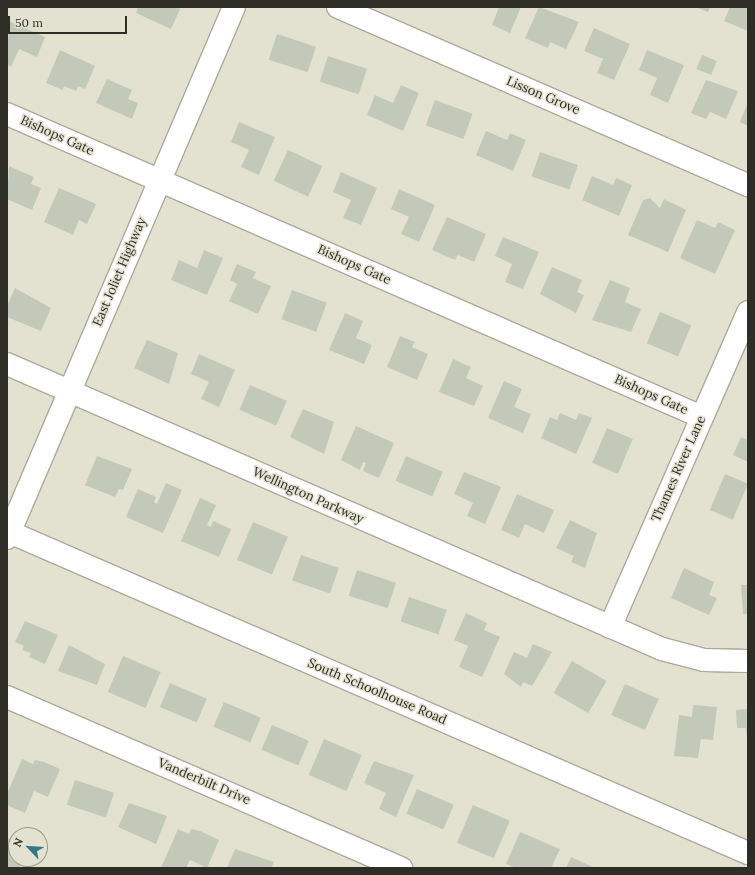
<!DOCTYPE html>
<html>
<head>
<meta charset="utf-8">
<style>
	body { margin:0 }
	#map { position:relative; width:755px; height:875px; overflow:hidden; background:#e3e2d1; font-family:Lora,serif }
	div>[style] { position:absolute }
	.building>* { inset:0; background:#c3c9b9; transform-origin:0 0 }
	.roads { filter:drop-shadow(1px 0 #abaa9a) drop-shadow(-1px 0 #abaa9a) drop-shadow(0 1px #abaa9a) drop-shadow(0 -1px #abaa9a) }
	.minor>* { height:22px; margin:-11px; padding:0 11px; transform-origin:11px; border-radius:11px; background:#fff }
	span { translate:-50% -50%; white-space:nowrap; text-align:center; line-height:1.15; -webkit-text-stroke:3px #e3e2d1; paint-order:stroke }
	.street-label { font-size:13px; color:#2e2e27 }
	.frame { position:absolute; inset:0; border:8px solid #2e2e27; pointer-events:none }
	.north { position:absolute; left:8px; top:827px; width:40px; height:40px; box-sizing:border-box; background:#e3e2d1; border:1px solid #9b9a8d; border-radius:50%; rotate:295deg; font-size:11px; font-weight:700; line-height:16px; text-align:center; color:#2e2e27 }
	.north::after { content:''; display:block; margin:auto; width:14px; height:18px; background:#337985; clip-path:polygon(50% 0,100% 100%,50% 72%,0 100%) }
	.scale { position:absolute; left:8px; top:16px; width:119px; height:18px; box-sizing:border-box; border:2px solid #2e2e27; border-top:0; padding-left:5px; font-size:12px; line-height:14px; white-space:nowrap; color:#2e2e27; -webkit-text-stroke:3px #e3e2d1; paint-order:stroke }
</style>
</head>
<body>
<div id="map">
	<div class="building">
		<div style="clip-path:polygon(138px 7px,176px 7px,180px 9px,171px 29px,136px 13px)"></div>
		<div style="clip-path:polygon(499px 7px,521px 7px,510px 33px,492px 25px)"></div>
		<div style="clip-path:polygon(539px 7px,579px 22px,566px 49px,550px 42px,548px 48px,525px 38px)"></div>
		<div style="clip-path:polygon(695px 7px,710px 7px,708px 12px)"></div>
		<div style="clip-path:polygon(730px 7px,748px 7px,748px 31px,724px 21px)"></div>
		<div style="clip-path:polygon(9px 21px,45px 37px,37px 57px,19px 49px,11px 67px,7px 65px)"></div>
		<div style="clip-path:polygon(594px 28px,630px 44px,614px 80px,597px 73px,603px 59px,584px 51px)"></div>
		<div style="left:277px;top:34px;width:41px;height:27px;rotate:18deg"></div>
		<div style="clip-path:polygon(60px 50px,95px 66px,85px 89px,78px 86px,76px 91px,64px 86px,63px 90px,46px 83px)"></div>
		<div style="clip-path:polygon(647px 50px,684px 65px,668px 103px,650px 95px,657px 78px,639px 70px)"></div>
		<div style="left:702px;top:55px;width:16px;height:15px;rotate:22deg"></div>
		<div style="left:328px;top:56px;width:41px;height:27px;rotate:18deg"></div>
		<div style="clip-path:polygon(107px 79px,132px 90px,128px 99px,138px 103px,132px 119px,96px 103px)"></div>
		<div style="clip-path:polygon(706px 80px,738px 91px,726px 119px,710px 112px,706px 119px,691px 113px)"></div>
		<div style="clip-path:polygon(401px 85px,419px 93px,403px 131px,367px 115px,375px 95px,393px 103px)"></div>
		<div style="left:435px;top:100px;width:40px;height:27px;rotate:20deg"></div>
		<div style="clip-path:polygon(748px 102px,748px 126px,740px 122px)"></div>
		<div style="clip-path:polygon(239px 122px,275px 137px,259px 175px,241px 167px,249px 150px,231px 142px)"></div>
		<div style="clip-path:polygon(486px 131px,507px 140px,510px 133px,526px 140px,513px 171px,476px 155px)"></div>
		<div style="left:288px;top:150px;width:38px;height:34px;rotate:25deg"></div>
		<div style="left:540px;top:152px;width:40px;height:26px;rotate:19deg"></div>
		<div style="clip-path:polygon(9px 166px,34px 177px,31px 184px,41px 188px,32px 210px,7px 199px)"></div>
		<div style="clip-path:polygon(341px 172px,377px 188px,361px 225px,343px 218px,351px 200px,333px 192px)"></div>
		<div style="clip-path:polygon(592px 176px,613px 185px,616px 178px,632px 185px,619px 216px,582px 200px)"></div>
		<div style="clip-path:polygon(59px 188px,96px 204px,87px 224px,79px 220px,73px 235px,44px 222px)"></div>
		<div style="clip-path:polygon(399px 189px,435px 205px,419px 242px,401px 234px,409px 217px,391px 209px)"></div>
		<div style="clip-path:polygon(650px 198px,660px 208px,664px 199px,686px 210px,668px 252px,628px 235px,643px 200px)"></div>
		<div style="clip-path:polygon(447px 217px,486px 234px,474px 262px,458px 255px,455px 260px,432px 250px)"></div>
		<div style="clip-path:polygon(697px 220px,715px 228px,718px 222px,735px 230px,715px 274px,680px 258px)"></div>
		<div style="clip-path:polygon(503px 237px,539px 252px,523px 289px,505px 282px,512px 264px,495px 256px)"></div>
		<div style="clip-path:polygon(204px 250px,223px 258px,207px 295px,171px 280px,179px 260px,197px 268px)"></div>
		<div style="clip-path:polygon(237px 264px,256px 272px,253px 278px,271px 286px,258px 314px,229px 301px,237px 284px,230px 280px)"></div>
		<div style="clip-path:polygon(552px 267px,582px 280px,577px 292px,584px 295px,576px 313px,540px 294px)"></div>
		<div style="clip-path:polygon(610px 280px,630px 288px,625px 302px,641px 309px,631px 332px,592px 320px)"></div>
		<div style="clip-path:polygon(15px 288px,51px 308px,41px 331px,7px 317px,7px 306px)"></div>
		<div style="left:292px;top:290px;width:37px;height:31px;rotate:20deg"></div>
		<div style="left:660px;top:312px;width:34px;height:34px;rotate:23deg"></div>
		<div style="clip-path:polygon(345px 313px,363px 321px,356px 338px,372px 345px,364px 364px,329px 350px)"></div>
		<div style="clip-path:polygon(400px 336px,415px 342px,412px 347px,428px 354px,417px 380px,387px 367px)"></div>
		<div style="clip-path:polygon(147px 340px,178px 353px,169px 384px,134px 368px)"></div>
		<div style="clip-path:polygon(199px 354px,235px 370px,219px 407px,201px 399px,209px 382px,191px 374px)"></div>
		<div style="clip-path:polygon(453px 359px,471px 367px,466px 378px,483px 386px,474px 406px,439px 392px)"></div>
		<div style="clip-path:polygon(504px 381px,522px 389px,514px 407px,531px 414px,523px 433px,488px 418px)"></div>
		<div style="left:250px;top:385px;width:40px;height:27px;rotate:23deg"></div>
		<div style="clip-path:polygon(303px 409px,334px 422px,324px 454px,290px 437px)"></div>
		<div style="clip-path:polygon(560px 413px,576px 420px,579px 413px,592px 418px,576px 454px,541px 438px,550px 417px,557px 420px)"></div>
		<div style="clip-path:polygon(356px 426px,394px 443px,379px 478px,363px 471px,366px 463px,363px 462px,360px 470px,341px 460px)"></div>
		<div style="left:607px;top:428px;width:28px;height:38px;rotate:23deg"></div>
		<div style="clip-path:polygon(741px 437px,748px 440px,748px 462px,733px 455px)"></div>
		<div style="clip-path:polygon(97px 456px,132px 469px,123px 490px,119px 489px,115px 497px,85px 485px)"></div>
		<div style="left:406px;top:456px;width:40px;height:27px;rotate:23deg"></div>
		<div style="clip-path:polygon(464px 472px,501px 487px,485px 524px,467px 516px,473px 503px,454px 494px)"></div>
		<div style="left:725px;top:474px;width:25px;height:39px;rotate:23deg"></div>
		<div style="clip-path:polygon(166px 483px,182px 490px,163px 533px,126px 517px,138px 489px,156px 497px,154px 502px,157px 504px)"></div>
		<div style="clip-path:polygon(517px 494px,554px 510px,544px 533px,525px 524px,519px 538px,501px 530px)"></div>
		<div style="clip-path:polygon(200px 498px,216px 505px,207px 525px,211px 527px,213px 521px,231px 529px,219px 557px,181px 541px)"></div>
		<div style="clip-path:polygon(570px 520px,597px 533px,585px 568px,571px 562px,574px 556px,556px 548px)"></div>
		<div style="left:253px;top:522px;width:38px;height:41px;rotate:23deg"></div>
		<div style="left:301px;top:555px;width:40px;height:27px;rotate:19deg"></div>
		<div style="clip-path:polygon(684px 568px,714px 582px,709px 595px,717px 598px,709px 615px,671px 598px)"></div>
		<div style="left:357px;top:570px;width:41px;height:27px;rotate:18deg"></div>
		<div style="clip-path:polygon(741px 585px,748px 585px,748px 614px,743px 614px)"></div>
		<div style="left:409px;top:597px;width:40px;height:26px;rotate:19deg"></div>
		<div style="clip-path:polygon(466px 613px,487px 623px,484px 630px,500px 637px,482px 677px,459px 667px,468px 646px,454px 640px)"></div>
		<div style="clip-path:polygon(25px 621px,58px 635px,45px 664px,29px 657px,31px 653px,22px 650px,24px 646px,15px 642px)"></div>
		<div style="clip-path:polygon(533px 644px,552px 652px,532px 686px,523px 682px,521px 687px,504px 674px,514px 652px,527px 658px)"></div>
		<div style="clip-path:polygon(69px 645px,105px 664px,97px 685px,58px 671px)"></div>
		<div style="left:123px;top:656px;width:41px;height:39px;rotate:23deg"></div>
		<div style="left:572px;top:661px;width:40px;height:37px;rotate:30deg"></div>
		<div style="left:170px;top:683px;width:40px;height:26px;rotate:23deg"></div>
		<div style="left:625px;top:684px;width:37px;height:34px;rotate:24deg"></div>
		<div style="left:224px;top:702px;width:40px;height:27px;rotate:23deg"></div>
		<div style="clip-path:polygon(693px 705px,717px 707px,713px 740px,701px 739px,698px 758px,674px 756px,679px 715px,692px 717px)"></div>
		<div style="clip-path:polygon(748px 709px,748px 740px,747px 740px,746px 728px,737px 728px,736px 710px)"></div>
		<div style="left:272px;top:725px;width:40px;height:27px;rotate:23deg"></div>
		<div style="left:324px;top:739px;width:41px;height:39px;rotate:23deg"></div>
		<div style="clip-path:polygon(22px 759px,33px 764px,35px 760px,44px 762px,60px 769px,48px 797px,34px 791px,25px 813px,7px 805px,7px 794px)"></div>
		<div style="clip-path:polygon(374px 761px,414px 775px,396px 817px,379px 809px,386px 793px,364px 783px)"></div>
		<div style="left:75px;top:780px;width:41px;height:26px;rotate:18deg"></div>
		<div style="left:417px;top:789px;width:40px;height:27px;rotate:23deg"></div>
		<div style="clip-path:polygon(129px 803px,167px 816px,156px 844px,118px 827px)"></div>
		<div style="left:473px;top:805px;width:40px;height:41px;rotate:23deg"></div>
		<div style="clip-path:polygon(178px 829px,189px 834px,191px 829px,200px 831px,219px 840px,207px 868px,190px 860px,186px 868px,161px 868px)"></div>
		<div style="clip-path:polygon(520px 832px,560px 849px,551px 868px,516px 868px,506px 864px)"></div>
		<div style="clip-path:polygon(7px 838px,16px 842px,16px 859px,23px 859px,19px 868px,7px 868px)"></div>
		<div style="clip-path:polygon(235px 849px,274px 862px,271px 868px,227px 868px)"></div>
		<div style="clip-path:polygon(571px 857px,595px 868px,566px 868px)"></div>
	</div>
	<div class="roads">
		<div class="minor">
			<div style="left:338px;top:7px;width:447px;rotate:23.5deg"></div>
			<div style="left:7px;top:114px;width:758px;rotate:23.56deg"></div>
			<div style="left:7px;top:364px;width:714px;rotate:23.51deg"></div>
			<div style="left:662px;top:649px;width:43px;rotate:14.7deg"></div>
			<div style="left:704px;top:660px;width:44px;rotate:1.3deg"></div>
			<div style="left:7px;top:531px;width:808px;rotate:23.49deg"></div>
			<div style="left:7px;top:538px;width:577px;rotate:-66.85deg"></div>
			<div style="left:610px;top:627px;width:344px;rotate:-66.3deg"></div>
			<div style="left:7px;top:697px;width:430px;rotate:23.5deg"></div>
		</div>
	</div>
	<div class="street-label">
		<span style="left:543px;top:96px;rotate:23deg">Lisson Grove</span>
		<span style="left:57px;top:136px;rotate:24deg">Bishops Gate</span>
		<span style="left:354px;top:265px;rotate:24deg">Bishops Gate</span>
		<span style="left:120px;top:272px;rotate:-67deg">East Joliet Highway</span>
		<span style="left:651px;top:395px;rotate:24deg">Bishops Gate</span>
		<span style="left:679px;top:469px;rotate:-66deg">Thames River Lane</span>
		<span style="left:308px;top:496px;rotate:24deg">Wellington Parkway</span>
		<span style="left:377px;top:692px;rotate:23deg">South Schoolhouse Road</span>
		<span style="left:204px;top:782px;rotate:23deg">Vanderbilt Drive</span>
	</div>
	<div class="frame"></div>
	<div class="north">N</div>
	<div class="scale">50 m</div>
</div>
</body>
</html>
